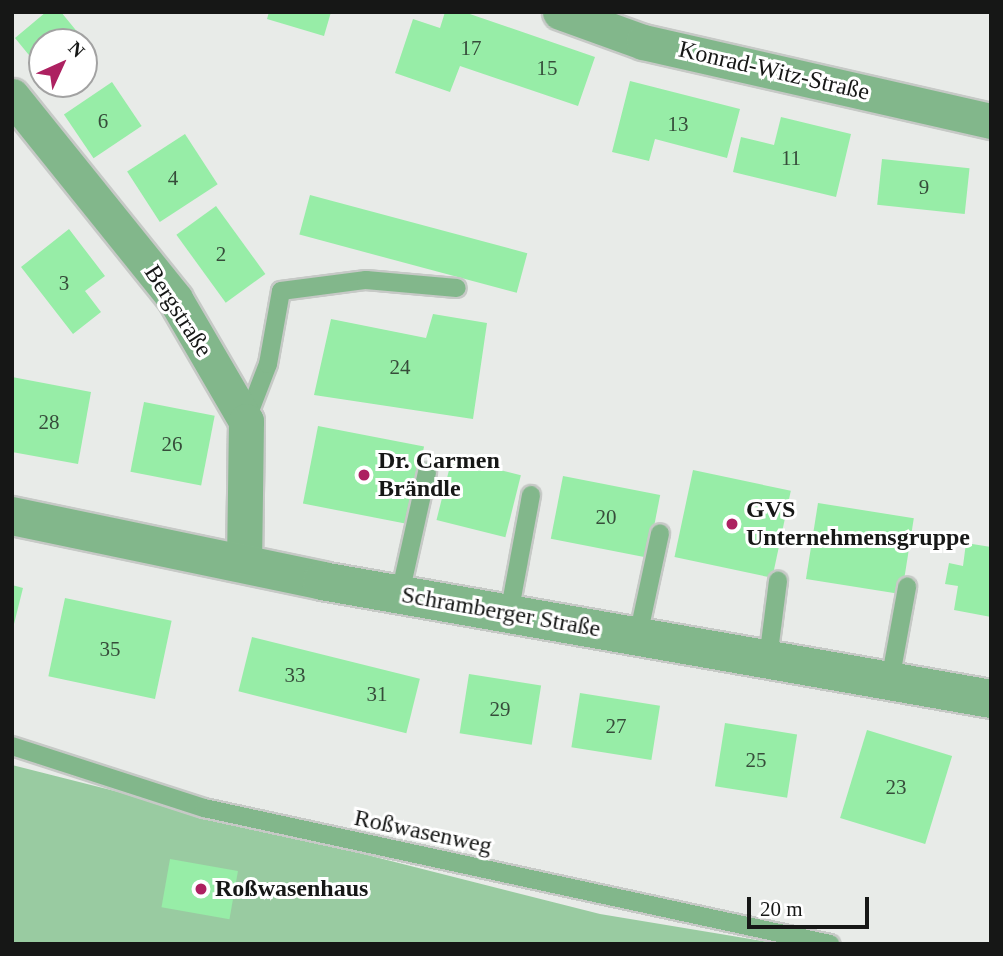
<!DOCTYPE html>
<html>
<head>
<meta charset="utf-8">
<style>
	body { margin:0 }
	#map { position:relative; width:1003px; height:956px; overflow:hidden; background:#e8ebe8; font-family:"Times New Roman",serif }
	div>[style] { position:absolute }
	.green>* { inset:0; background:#99cba1 }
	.building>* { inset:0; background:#97eda7; transform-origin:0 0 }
	.roads { filter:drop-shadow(2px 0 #c6c9c6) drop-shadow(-2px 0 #c6c9c6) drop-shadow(0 2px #c6c9c6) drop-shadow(0 -2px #c6c9c6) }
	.service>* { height:18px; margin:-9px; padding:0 9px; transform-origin:9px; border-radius:9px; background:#82b78b }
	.minor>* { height:35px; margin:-17.5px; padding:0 17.5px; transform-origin:17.5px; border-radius:17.5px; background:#82b78b }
	.tertiary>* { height:38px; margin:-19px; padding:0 19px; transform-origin:19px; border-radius:19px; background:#82b78b }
	.dots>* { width:19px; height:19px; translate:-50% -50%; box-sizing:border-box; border:4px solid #fff; border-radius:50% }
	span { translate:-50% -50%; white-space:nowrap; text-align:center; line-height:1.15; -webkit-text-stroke:6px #fff; paint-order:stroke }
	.number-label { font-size:21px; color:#364c3a }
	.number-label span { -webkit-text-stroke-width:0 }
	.street-label { font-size:24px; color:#161716 }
	.poi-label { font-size:24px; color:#161716; font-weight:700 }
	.left { translate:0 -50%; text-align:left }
	.frame { position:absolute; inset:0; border:14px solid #161716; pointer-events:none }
	.north { position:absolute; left:28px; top:28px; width:70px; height:70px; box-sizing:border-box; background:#fff; border:2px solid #a2a2a2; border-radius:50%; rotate:45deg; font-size:19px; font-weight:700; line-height:28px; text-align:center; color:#161716 }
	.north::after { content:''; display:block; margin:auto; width:24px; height:32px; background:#ad2161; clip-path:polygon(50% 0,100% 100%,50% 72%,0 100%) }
	.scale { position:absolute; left:747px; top:897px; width:122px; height:32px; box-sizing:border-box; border:4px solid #161716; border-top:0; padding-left:9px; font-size:21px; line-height:24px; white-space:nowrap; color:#161716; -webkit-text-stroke:5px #fff; paint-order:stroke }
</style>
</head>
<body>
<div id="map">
	<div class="green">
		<div style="clip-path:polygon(12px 765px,600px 914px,780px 944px,12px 944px)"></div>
	</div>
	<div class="building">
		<div style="clip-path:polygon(46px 12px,61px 12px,97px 56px,84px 67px,84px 42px,42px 42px,42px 71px,15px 38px)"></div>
		<div style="clip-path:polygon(269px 12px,331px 12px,324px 36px,267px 19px)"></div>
		<div style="clip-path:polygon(445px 12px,464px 12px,595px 57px,578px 106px,460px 66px,450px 92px,395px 73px,413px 19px,440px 28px)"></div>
		<div style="clip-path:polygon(630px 81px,740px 109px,727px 158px,655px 139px,649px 161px,612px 152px)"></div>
		<div style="left:112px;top:82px;width:53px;height:58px;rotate:56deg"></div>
		<div style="clip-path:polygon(781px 117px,851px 134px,836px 197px,733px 172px,741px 137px,774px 145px)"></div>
		<div style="left:185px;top:134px;width:60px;height:69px;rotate:57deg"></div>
		<div style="left:882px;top:159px;width:88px;height:46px;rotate:6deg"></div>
		<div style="left:310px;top:195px;width:225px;height:41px;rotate:15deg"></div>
		<div style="left:216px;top:206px;width:84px;height:49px;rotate:54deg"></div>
		<div style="clip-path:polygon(69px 229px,105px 276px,85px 291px,101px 312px,73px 334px,21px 267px)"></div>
		<div style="clip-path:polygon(433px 314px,487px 323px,473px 419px,314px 395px,331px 319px,426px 338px)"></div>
		<div style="clip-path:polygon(12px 377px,91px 392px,78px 464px,12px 452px)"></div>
		<div style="left:144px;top:402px;width:72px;height:71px;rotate:11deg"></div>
		<div style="left:318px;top:426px;width:108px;height:79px;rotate:11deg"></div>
		<div style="left:452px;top:458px;width:71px;height:64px;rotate:14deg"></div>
		<div style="left:693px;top:470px;width:100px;height:89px;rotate:12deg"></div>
		<div style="left:563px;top:476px;width:99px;height:64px;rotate:11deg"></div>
		<div style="left:818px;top:503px;width:97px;height:77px;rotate:9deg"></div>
		<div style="clip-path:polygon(966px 543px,991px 547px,991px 617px,954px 610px,958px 586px,945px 584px,949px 563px,963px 566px)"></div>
		<div style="clip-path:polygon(12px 585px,23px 588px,13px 628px,12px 628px)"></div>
		<div style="left:65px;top:598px;width:109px;height:80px;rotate:12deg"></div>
		<div style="left:252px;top:637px;width:173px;height:56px;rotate:14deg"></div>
		<div style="left:469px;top:674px;width:73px;height:60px;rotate:9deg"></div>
		<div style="left:580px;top:693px;width:81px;height:55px;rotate:9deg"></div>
		<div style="left:725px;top:723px;width:73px;height:64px;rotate:9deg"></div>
		<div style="left:867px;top:730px;width:89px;height:92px;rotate:17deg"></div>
		<div style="left:170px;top:859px;width:69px;height:49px;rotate:10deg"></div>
	</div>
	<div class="roads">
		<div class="service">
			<div style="left:246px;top:421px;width:61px;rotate:-68.9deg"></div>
			<div style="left:268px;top:364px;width:74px;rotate:-79.9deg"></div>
			<div style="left:281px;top:291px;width:86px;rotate:-7.4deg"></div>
			<div style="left:366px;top:280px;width:91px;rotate:5deg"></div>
			<div style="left:400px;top:594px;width:125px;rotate:-77.5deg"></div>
			<div style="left:509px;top:614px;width:121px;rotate:-79.5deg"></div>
			<div style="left:638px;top:636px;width:105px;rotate:-77.9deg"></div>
			<div style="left:768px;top:659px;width:79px;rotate:-82.7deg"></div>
			<div style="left:890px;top:681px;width:96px;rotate:-79.7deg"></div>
			<div style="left:12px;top:746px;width:202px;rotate:17.9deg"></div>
			<div style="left:204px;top:808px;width:641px;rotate:12.26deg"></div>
		</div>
		<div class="minor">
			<div style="left:560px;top:12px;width:88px;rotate:19.9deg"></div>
			<div style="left:643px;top:42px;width:357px;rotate:12.8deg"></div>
			<div style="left:12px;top:96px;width:260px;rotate:51.2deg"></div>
			<div style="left:175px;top:299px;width:141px;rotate:59.8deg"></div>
			<div style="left:246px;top:421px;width:143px;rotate:90.8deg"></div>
		</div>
		<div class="tertiary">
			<div style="left:12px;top:516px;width:317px;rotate:11.8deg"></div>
			<div style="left:322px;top:581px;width:679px;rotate:10deg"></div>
		</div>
	</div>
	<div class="dots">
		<div style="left:364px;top:475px;background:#ad2161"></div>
		<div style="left:732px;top:524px;background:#ad2161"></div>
		<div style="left:201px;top:889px;background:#ad2161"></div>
	</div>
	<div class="number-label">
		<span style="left:471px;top:48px">17</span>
		<span style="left:547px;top:68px">15</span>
		<span style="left:103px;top:121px">6</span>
		<span style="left:678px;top:124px">13</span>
		<span style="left:791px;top:158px">11</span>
		<span style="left:173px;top:178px">4</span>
		<span style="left:924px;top:187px">9</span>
		<span style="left:221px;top:254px">2</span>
		<span style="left:64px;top:283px">3</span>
		<span style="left:400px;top:367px">24</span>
		<span style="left:49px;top:422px">28</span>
		<span style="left:172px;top:444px">26</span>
		<span style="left:606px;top:517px">20</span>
		<span style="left:110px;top:649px">35</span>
		<span style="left:295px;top:675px">33</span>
		<span style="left:377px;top:694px">31</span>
		<span style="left:500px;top:709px">29</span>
		<span style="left:616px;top:726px">27</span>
		<span style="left:756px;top:760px">25</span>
		<span style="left:896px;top:787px">23</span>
	</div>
	<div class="street-label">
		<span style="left:774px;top:71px;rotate:13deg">Konrad-Witz-Straße</span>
		<span style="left:178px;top:311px;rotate:57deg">Bergstraße</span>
		<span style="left:501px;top:612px;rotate:10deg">Schramberger Straße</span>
		<span style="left:423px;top:832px;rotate:12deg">Roßwasenweg</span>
	</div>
	<div class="poi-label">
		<span class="left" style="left:378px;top:475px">Dr. Carmen<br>Brändle</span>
		<span class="left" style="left:746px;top:524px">GVS<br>Unternehmensgruppe</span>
		<span class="left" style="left:215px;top:889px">Roßwasenhaus</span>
	</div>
	<div class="frame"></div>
	<div class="north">N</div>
	<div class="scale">20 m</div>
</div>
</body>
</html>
